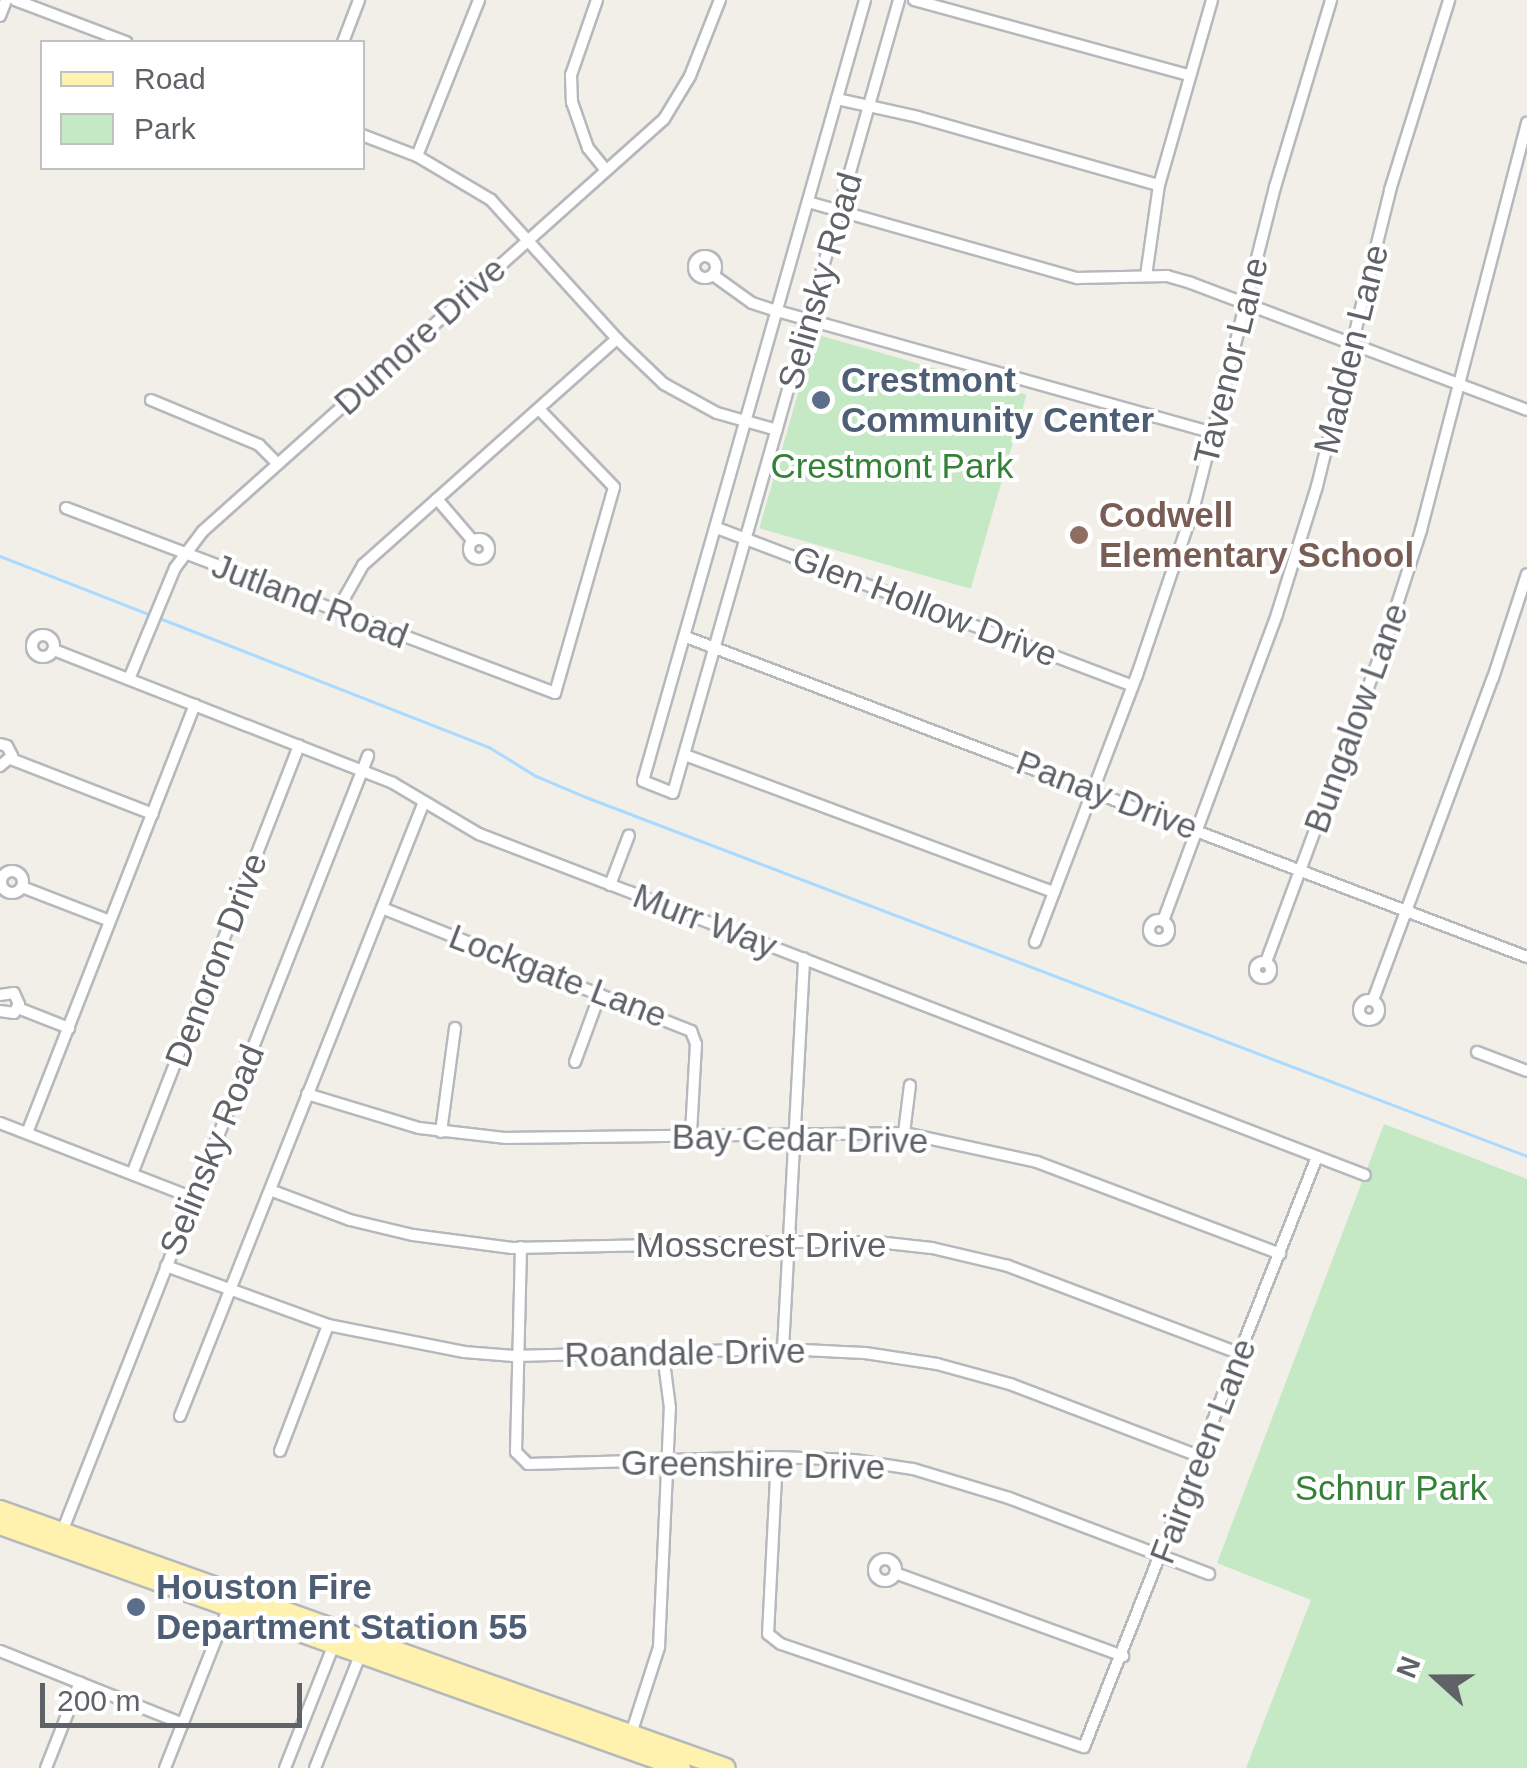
<!DOCTYPE html>
<html>
<head>
<meta charset="utf-8">
<style>
	body { margin:0 }
	#map { position:relative; width:1527px; height:1768px; overflow:hidden; background:#f1efe8; font-family:Arial,sans-serif }
	div>[style] { position:absolute }
	.green>* { inset:0; background:#c5e8c5; transform-origin:0 0 }
	.stream>* { height:2.5px; margin:-1.25px; padding:0 1.25px; transform-origin:1.25px; border-radius:1.25px; background:#aadaff }
	.roads { filter:drop-shadow(2px 0 #b5b8bc) drop-shadow(-2px 0 #b5b8bc) drop-shadow(0 2px #b5b8bc) drop-shadow(0 -2px #b5b8bc) }
	.minor>* { height:10px; margin:-5px; padding:0 5px; transform-origin:5px; border-radius:5px; background:#fff }
	.minor>.ring { margin:-5px; padding:0; box-sizing:content-box; background:none; border:10px solid #fff; border-radius:50% }
	.primary>* { height:18px; margin:-9px; padding:0 9px; transform-origin:9px; border-radius:9px; background:#fff2af }
	.dots>* { width:28px; height:28px; translate:-50% -50%; box-sizing:border-box; border:5px solid #fff; border-radius:50% }
	span { translate:-50% -50%; white-space:nowrap; text-align:center; line-height:1.15; -webkit-text-stroke:8px #fff; paint-order:stroke }
	.street-label { font-size:35px; color:#5f6368 }
	.service-label { font-size:35px; color:#4e5e75; font-weight:700 }
	.left { translate:0 -50%; text-align:left }
	.park-label { font-size:35px; color:#348238 }
	.education-label { font-size:35px; color:#785e54; font-weight:700 }
	.legend { position:absolute; left:40px; top:40px; width:325px; height:130px; box-sizing:border-box; background:#fff; border:2px solid #bfc1c3; margin:0; padding:12px 18px; list-style:none; font-size:30px; color:#5f6368 }
	.legend li { display:flex; align-items:center; gap:20px; height:50px }
	.legend b { width:50px; border:2px solid #bfc1c3 }
	.north { position:absolute; left:1387px; top:1628px; width:100px; height:100px; -webkit-text-stroke:8px #fff; paint-order:stroke; rotate:291deg; font-size:28px; font-weight:700; line-height:40px; text-align:center; color:#5f6368 }
	.north::after { content:''; display:block; margin:auto; width:35px; height:45px; background:#5f6368; clip-path:polygon(50% 0,100% 100%,50% 72%,0 100%) }
	.scale { position:absolute; left:40px; top:1683px; width:262px; height:45px; box-sizing:border-box; border:5px solid #5f6368; border-top:0; padding-left:12px; font-size:30px; line-height:35px; white-space:nowrap; color:#5f6368; -webkit-text-stroke:8px #fff; paint-order:stroke }
</style>
</head>
<body>
<div id="map">
	<div class="green">
		<div style="left:815px;top:334px;width:220px;height:202px;rotate:16deg"></div>
		<div style="clip-path:polygon(1384px 1124px,1527px 1179px,1527px 1768px,1246px 1768px,1311px 1600px,1217px 1563px)"></div>
	</div>
	<div class="stream">
		<div style="left:0;top:556px;width:160px;rotate:21.3deg"></div>
		<div style="left:157px;top:617px;width:357px;rotate:21.4deg"></div>
		<div style="left:489px;top:747px;width:55px;rotate:31.7deg"></div>
		<div style="left:536px;top:776px;width:54px;rotate:22.8deg"></div>
		<div style="left:586px;top:797px;width:1007px;rotate:20.88deg"></div>
	</div>
	<div class="roads">
		<div class="minor">
			<div style="left:15px;top:0;width:119px;rotate:20.7deg"></div>
			<div style="left:597px;top:0;width:79px;rotate:109.1deg"></div>
			<div style="left:571px;top:75px;width:27px;rotate:88deg"></div>
			<div style="left:572px;top:102px;width:49px;rotate:70.8deg"></div>
			<div style="left:588px;top:148px;width:28px;rotate:51deg"></div>
			<div style="left:865px;top:0;width:812px;rotate:105.87deg"></div>
			<div style="left:643px;top:781px;width:32px;rotate:22deg"></div>
			<div style="left:673px;top:793px;width:825px;rotate:-74.09deg"></div>
			<div style="left:914px;top:0;width:285px;rotate:15.3deg"></div>
			<div style="left:0;top:16px;width:17px;rotate:-69deg"></div>
			<div style="left:343px;top:42px;width:45px;rotate:-69.1deg"></div>
			<div style="left:837px;top:99px;width:83px;rotate:12.5deg"></div>
			<div style="left:918px;top:117px;width:250px;rotate:15.8deg"></div>
			<div style="left:362px;top:135px;width:59px;rotate:20.9deg"></div>
			<div style="left:417px;top:156px;width:86px;rotate:30.7deg"></div>
			<div style="left:491px;top:200px;width:188px;rotate:47.8deg"></div>
			<div style="left:617px;top:339px;width:65px;rotate:43.8deg"></div>
			<div style="left:664px;top:384px;width:60px;rotate:28.7deg"></div>
			<div style="left:717px;top:413px;width:62px;rotate:15.8deg"></div>
			<div style="left:417px;top:156px;width:168px;rotate:-68.3deg"></div>
			<div style="left:808px;top:202px;width:280px;rotate:15.8deg"></div>
			<div style="left:1077px;top:278px;width:90px;rotate:-1.3deg"></div>
			<div style="left:1167px;top:276px;width:25px;rotate:16deg"></div>
			<div style="left:1191px;top:283px;width:359px;rotate:20.7deg"></div>
			<div class="ring" style="left:694px;top:256px;width:12px;height:12px"></div>
			<div style="left:713px;top:275px;width:48px;rotate:35.7deg"></div>
			<div style="left:752px;top:303px;width:26px;rotate:18deg"></div>
			<div style="left:777px;top:311px;width:455px;rotate:15.6deg"></div>
			<div style="left:1146px;top:276px;width:92px;rotate:-81.9deg"></div>
			<div style="left:1159px;top:185px;width:192px;rotate:-74deg"></div>
			<div style="left:151px;top:400px;width:117px;rotate:22.6deg"></div>
			<div style="left:259px;top:445px;width:25px;rotate:45deg"></div>
			<div style="left:437px;top:499px;width:55px;rotate:49.4deg"></div>
			<div style="left:66px;top:508px;width:523px;rotate:20.72deg"></div>
			<div style="left:555px;top:693px;width:214px;rotate:-74deg"></div>
			<div style="left:614px;top:487px;width:108px;rotate:-133.9deg"></div>
			<div style="left:717px;top:528px;width:444px;rotate:20.8deg"></div>
			<div class="ring" style="left:469px;top:539px;width:10px;height:10px"></div>
			<div style="left:337px;top:611px;width:53px;rotate:-60.5deg"></div>
			<div style="left:363px;top:565px;width:340px;rotate:-41.7deg"></div>
			<div class="ring" style="left:32px;top:635px;width:12px;height:12px"></div>
			<div style="left:686px;top:637px;width:900px;rotate:20.83deg"></div>
			<div style="left:54px;top:650px;width:364px;rotate:21.4deg"></div>
			<div style="left:393px;top:783px;width:100px;rotate:30.7deg"></div>
			<div style="left:479px;top:834px;width:949px;rotate:21.05deg"></div>
			<div style="left:129px;top:679px;width:120px;rotate:-67.5deg"></div>
			<div style="left:175px;top:568px;width:46px;rotate:-52.9deg"></div>
			<div style="left:203px;top:531px;width:618px;rotate:-41.79deg"></div>
			<div style="left:664px;top:119px;width:50px;rotate:-58.8deg"></div>
			<div style="left:690px;top:76px;width:82px;rotate:-68.5deg"></div>
			<div style="left:0;top:744px;width:7px;rotate:16deg"></div>
			<div style="left:7px;top:746px;width:11px;rotate:63deg"></div>
			<div style="left:12px;top:756px;width:16px;rotate:140deg"></div>
			<div style="left:685px;top:755px;width:394px;rotate:20.4deg"></div>
			<div style="left:11px;top:759px;width:152px;rotate:21.2deg"></div>
			<div class="ring" style="left:1px;top:871px;width:12px;height:12px"></div>
			<div style="left:610px;top:885px;width:53px;rotate:-69.2deg"></div>
			<div style="left:22px;top:887px;width:94px;rotate:21.1deg"></div>
			<div style="left:382px;top:908px;width:333px;rotate:21.7deg"></div>
			<div style="left:691px;top:1031px;width:14px;rotate:69deg"></div>
			<div style="left:696px;top:1044px;width:90px;rotate:93.2deg"></div>
			<div class="ring" style="left:1149px;top:920px;width:10px;height:10px"></div>
			<div style="left:1163px;top:921px;width:327px;rotate:-69.6deg"></div>
			<div style="left:1277px;top:614px;width:134px;rotate:-72.6deg"></div>
			<div style="left:1317px;top:486px;width:305px;rotate:-76.1deg"></div>
			<div style="left:1390px;top:190px;width:199px;rotate:-72.7deg"></div>
			<div style="left:1035px;top:942px;width:286px;rotate:-69.1deg"></div>
			<div style="left:1137px;top:675px;width:177px;rotate:-71.3deg"></div>
			<div style="left:1194px;top:507px;width:330px;rotate:-75.8deg"></div>
			<div style="left:1275px;top:187px;width:195px;rotate:-73.3deg"></div>
			<div class="ring" style="left:1255px;top:962px;width:6px;height:6px"></div>
			<div style="left:1266px;top:962px;width:335px;rotate:-69.6deg"></div>
			<div style="left:1383px;top:648px;width:124px;rotate:-72.1deg"></div>
			<div style="left:1421px;top:530px;width:421px;rotate:-75.4deg"></div>
			<div style="left:0;top:995px;width:14px;rotate:-8deg"></div>
			<div style="left:14px;top:993px;width:12px;rotate:66deg"></div>
			<div style="left:19px;top:1004px;width:10px;rotate:119deg"></div>
			<div style="left:14px;top:1013px;width:14px;rotate:-172deg"></div>
			<div style="left:1373px;top:1000px;width:344px;rotate:-69.6deg"></div>
			<div style="left:1493px;top:678px;width:109px;rotate:-71.9deg"></div>
			<div class="ring" style="left:1359px;top:1000px;width:10px;height:10px"></div>
			<div style="left:18px;top:1008px;width:55px;rotate:21.4deg"></div>
			<div style="left:1477px;top:1052px;width:53px;rotate:20.8deg"></div>
			<div style="left:575px;top:1062px;width:72px;rotate:-69.8deg"></div>
			<div style="left:307px;top:1094px;width:117px;rotate:16.9deg"></div>
			<div style="left:419px;top:1128px;width:88px;rotate:6.6deg"></div>
			<div style="left:506px;top:1138px;width:398px;rotate:-0.7deg"></div>
			<div style="left:904px;top:1133px;width:136px;rotate:12.3deg"></div>
			<div style="left:1037px;top:1162px;width:260px;rotate:20.7deg"></div>
			<div style="left:0;top:1123px;width:207px;rotate:21.2deg"></div>
			<div style="left:441px;top:1132px;width:105px;rotate:-82.3deg"></div>
			<div style="left:27px;top:1133px;width:460px;rotate:-68.6deg"></div>
			<div style="left:904px;top:1133px;width:48px;rotate:-82.9deg"></div>
			<div style="left:132px;top:1174px;width:460px;rotate:-68.7deg"></div>
			<div style="left:270px;top:1190px;width:85px;rotate:20.6deg"></div>
			<div style="left:350px;top:1220px;width:65px;rotate:13.4deg"></div>
			<div style="left:413px;top:1235px;width:100px;rotate:7.5deg"></div>
			<div style="left:512px;top:1248px;width:278px;rotate:-1.2deg"></div>
			<div style="left:790px;top:1242px;width:87px"></div>
			<div style="left:877px;top:1242px;width:55px;rotate:6.2deg"></div>
			<div style="left:932px;top:1248px;width:78px;rotate:13.3deg"></div>
			<div style="left:1008px;top:1266px;width:249px;rotate:20.7deg"></div>
			<div style="left:521px;top:1247px;width:205px;rotate:91.4deg"></div>
			<div style="left:516px;top:1452px;width:17px;rotate:45deg"></div>
			<div style="left:528px;top:1464px;width:249px;rotate:-1.6deg"></div>
			<div style="left:777px;top:1457px;width:77px;rotate:2.2deg"></div>
			<div style="left:854px;top:1460px;width:60px;rotate:8.7deg"></div>
			<div style="left:913px;top:1469px;width:100px;rotate:16.8deg"></div>
			<div style="left:1009px;top:1498px;width:214px;rotate:20.8deg"></div>
			<div style="left:166px;top:1266px;width:172px;rotate:20deg"></div>
			<div style="left:328px;top:1325px;width:139px;rotate:11.2deg"></div>
			<div style="left:464px;top:1352px;width:50px;rotate:4.6deg"></div>
			<div style="left:514px;top:1356px;width:269px;rotate:-1.5deg"></div>
			<div style="left:783px;top:1349px;width:82px;rotate:2.8deg"></div>
			<div style="left:865px;top:1353px;width:73px;rotate:8.7deg"></div>
			<div style="left:937px;top:1364px;width:76px;rotate:15.3deg"></div>
			<div style="left:1010px;top:1384px;width:204px;rotate:20.9deg"></div>
			<div style="left:783px;top:1349px;width:391px;rotate:-86.9deg"></div>
			<div style="left:180px;top:1416px;width:661px;rotate:-68.33deg"></div>
			<div style="left:280px;top:1451px;width:135px;rotate:-69.1deg"></div>
			<div style="left:777px;top:1457px;width:177px;rotate:92.9deg"></div>
			<div style="left:768px;top:1634px;width:16px;rotate:38deg"></div>
			<div style="left:781px;top:1644px;width:320px;rotate:18.8deg"></div>
			<div style="left:1084px;top:1747px;width:634px;rotate:-68.45deg"></div>
			<div style="left:60px;top:1537px;width:840px;rotate:-68.48deg"></div>
			<div class="ring" style="left:874px;top:1559px;width:12px;height:12px"></div>
			<div style="left:895px;top:1573px;width:243px;rotate:20deg"></div>
			<div style="left:0;top:1651px;width:197px;rotate:21.7deg"></div>
			<div style="left:630px;top:1737px;width:95px;rotate:-72.1deg"></div>
			<div style="left:659px;top:1647px;width:239px;rotate:-87.4deg"></div>
			<div style="left:670px;top:1408px;width:54px;rotate:-97.4deg"></div>
			<div style="left:46px;top:1768px;width:92px;rotate:-68.4deg"></div>
			<div style="left:165px;top:1768px;width:174px;rotate:-68.4deg"></div>
			<div style="left:285px;top:1768px;width:133px;rotate:-68.4deg"></div>
			<div style="left:315px;top:1768px;width:124px;rotate:-68.2deg"></div>
		</div>
		<div class="primary">
			<div style="left:0;top:1510px;width:770px;rotate:19.56deg"></div>
			<div style="left:0;top:1525px;width:723px;rotate:19.64deg"></div>
		</div>
	</div>
	<div class="dots">
		<div style="left:821px;top:400px;background:#5c6f8a"></div>
		<div style="left:1079px;top:535px;background:#8d6e63"></div>
		<div style="left:136px;top:1607px;background:#5c6f8a"></div>
	</div>
	<div class="street-label">
		<span style="left:820px;top:281px;rotate:-74deg">Selinsky Road</span>
		<span style="left:420px;top:336px;rotate:-42deg">Dumore Drive</span>
		<span style="left:1351px;top:349px;rotate:-76deg">Madden Lane</span>
		<span style="left:1231px;top:361px;rotate:-76deg">Tavenor Lane</span>
		<span style="left:310px;top:601px;rotate:21deg">Jutland Road</span>
		<span style="left:925px;top:606px;rotate:21deg">Glen Hollow Drive</span>
		<span style="left:1356px;top:718px;rotate:-70deg">Bungalow Lane</span>
		<span style="left:1107px;top:795px;rotate:21deg">Panay Drive</span>
		<span style="left:705px;top:921px;rotate:21deg">Murr Way</span>
		<span style="left:216px;top:960px;rotate:-69deg">Denoron Drive</span>
		<span style="left:558px;top:976px;rotate:21deg">Lockgate Lane</span>
		<span style="left:800px;top:1139px;rotate:1deg">Bay Cedar Drive</span>
		<span style="left:212px;top:1150px;rotate:-68deg">Selinsky Road</span>
		<span style="left:761px;top:1245px">Mosscrest Drive</span>
		<span style="left:685px;top:1353px;rotate:-1deg">Roandale Drive</span>
		<span style="left:1203px;top:1451px;rotate:-69deg">Fairgreen Lane</span>
		<span style="left:753px;top:1465px;rotate:1deg">Greenshire Drive</span>
	</div>
	<div class="service-label">
		<span class="left" style="left:841px;top:400px">Crestmont<br>Community Center</span>
		<span class="left" style="left:156px;top:1607px">Houston Fire<br>Department Station 55</span>
	</div>
	<div class="park-label">
		<span style="left:892px;top:466px">Crestmont Park</span>
		<span style="left:1391px;top:1488px">Schnur Park</span>
	</div>
	<div class="education-label">
		<span class="left" style="left:1099px;top:535px">Codwell<br>Elementary School</span>
	</div>
	<ul class="legend">
	<li><b style="height:12px;background:#fff2af"></b>Road</li>
	<li><b style="height:28px;background:#c5e8c5"></b>Park</li>
	</ul>
	<div class="north">N</div>
	<div class="scale">200 m</div>
</div>
</body>
</html>
